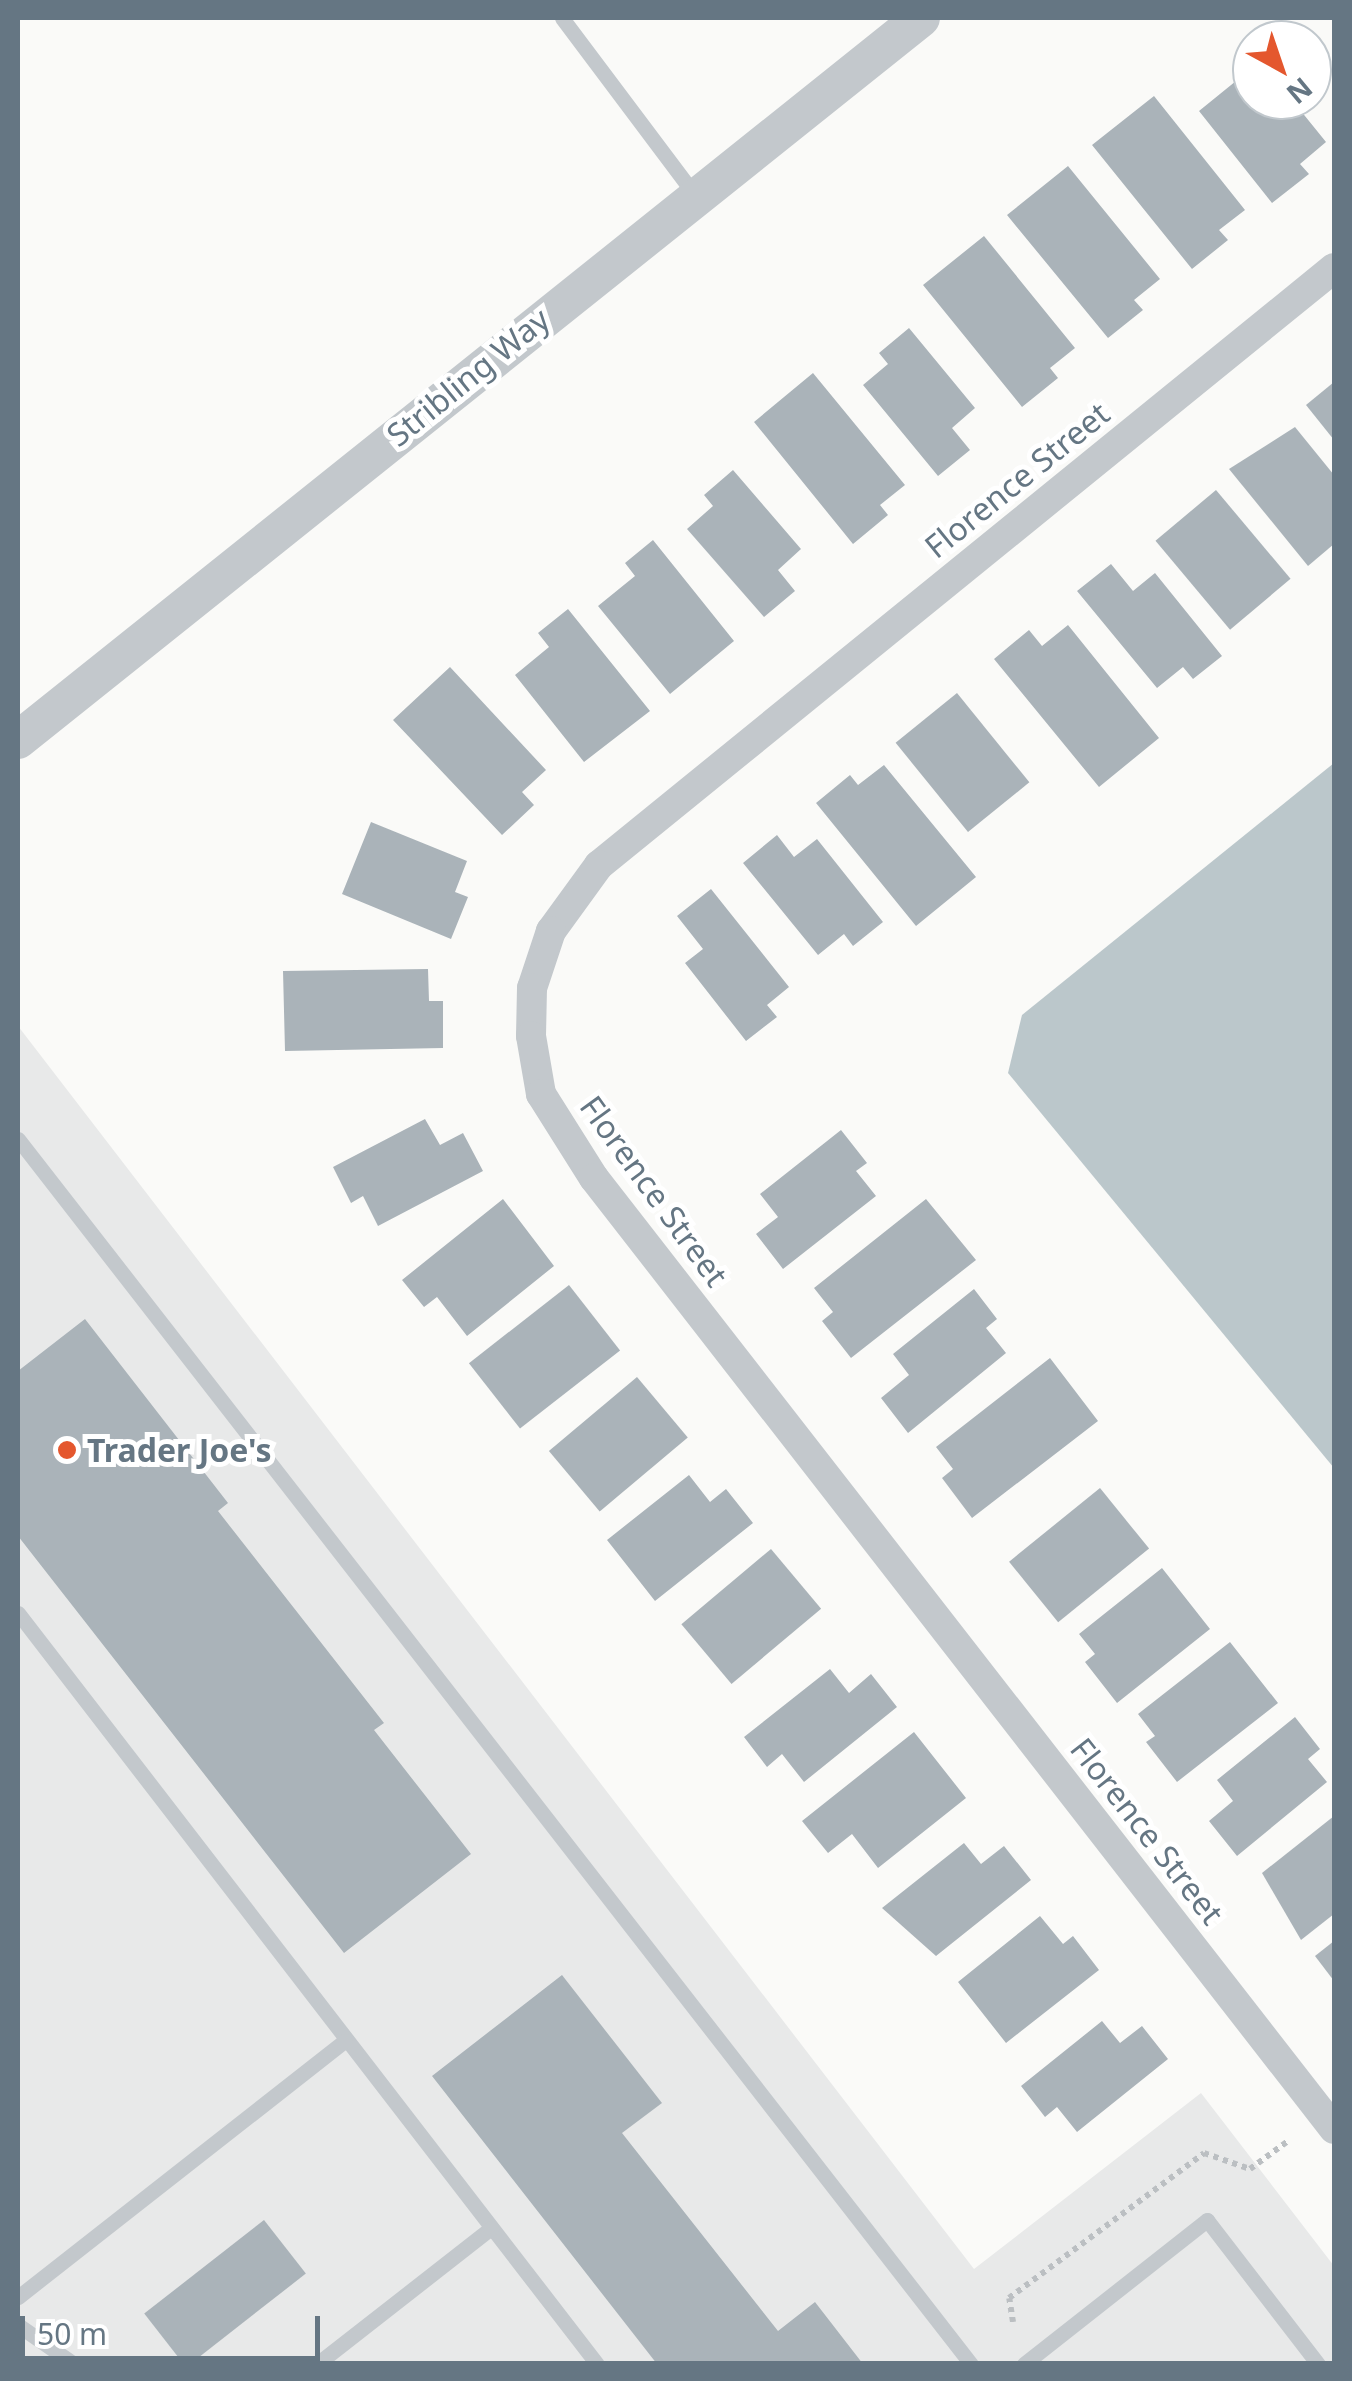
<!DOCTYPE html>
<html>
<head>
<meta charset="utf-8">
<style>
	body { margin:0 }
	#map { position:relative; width:1352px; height:2381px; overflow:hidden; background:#fafaf8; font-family:"Noto Sans",sans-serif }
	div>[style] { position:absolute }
	.built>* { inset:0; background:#e8e9e9 }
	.water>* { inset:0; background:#bbc7cb }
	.building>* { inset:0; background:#aab3b9; transform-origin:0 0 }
	.path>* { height:6px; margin-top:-3px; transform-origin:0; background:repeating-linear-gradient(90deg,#bbbfc2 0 5px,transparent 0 10px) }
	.service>* { height:15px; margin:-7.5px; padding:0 7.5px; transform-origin:7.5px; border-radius:7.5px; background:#c3c8cc }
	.minor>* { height:30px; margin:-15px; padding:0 15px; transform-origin:15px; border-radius:15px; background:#c3c8cc }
	.tertiary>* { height:38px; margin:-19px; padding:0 19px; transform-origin:19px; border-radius:19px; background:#c3c8cc }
	.dots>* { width:28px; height:28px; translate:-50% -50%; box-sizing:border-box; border:5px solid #fff; border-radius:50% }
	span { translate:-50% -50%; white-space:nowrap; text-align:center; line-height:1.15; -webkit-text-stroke:10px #fff; paint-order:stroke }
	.street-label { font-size:32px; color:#657683 }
	.poi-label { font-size:32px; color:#657683; font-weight:700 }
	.left { translate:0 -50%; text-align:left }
	.frame { position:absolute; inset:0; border:20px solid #657683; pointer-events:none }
	.north { position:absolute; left:1232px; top:20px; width:100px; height:100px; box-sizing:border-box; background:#fff; border:2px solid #c1c8cd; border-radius:50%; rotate:140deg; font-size:28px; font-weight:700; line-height:40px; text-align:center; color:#657683 }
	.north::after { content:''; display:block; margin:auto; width:35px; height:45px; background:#e4572e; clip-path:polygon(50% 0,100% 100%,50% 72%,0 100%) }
	.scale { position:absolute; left:20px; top:2316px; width:300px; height:45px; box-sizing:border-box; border:5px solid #657683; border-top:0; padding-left:12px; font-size:30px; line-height:35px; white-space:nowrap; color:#657683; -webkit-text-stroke:8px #fff; paint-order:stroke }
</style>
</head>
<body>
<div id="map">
	<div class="built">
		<div style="clip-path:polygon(18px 1026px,974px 2269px,1201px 2093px,1334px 2266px,1334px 2363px,18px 2363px)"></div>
	</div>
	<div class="water">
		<div style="clip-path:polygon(1334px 763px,1334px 1468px,1008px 1073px,1022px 1015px)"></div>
	</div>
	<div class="building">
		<div style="clip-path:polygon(1252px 68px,1252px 100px,1292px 100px,1326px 142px,1300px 164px,1309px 174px,1272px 203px,1199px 111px)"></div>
		<div style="clip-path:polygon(1154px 96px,1245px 210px,1219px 230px,1228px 240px,1192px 269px,1092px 145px)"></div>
		<div style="clip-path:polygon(1068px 166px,1160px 279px,1134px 300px,1143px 310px,1108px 338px,1007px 215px)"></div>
		<div style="clip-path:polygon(984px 236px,1075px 348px,1050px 368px,1058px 378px,1022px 407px,923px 285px)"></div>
		<div style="clip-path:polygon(909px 328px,975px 408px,952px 428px,970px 450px,938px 476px,863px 385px,888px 364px,879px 353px)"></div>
		<div style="clip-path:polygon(813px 373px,905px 485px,880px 505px,888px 515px,853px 544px,754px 422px)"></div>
		<div style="clip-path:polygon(1334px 382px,1334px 440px,1306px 405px)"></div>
		<div style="clip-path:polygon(1295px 427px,1334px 475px,1334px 544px,1308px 566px,1229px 469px)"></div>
		<div style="clip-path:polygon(733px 470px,801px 549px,778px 570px,795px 591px,764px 617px,687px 529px,713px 506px,704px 495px)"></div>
		<div style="left:1216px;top:490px;width:116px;height:79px;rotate:50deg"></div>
		<div style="clip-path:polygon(653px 540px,734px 641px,670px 694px,598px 606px,635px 576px,625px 563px)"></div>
		<div style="clip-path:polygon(1111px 564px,1133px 591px,1155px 573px,1222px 656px,1193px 679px,1183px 667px,1157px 688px,1077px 591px)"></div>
		<div style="clip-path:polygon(568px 609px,650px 711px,584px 762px,515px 675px,549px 647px,538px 633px)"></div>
		<div style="clip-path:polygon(1068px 625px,1159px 738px,1099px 787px,994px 659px,1029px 630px,1042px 646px)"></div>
		<div style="clip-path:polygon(450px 667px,546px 770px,522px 792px,534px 805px,502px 835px,393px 720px)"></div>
		<div style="left:957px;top:693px;width:115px;height:79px;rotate:51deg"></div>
		<div style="clip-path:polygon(884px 765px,976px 877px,916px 926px,816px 803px,850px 775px,858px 785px)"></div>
		<div style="clip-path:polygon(371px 822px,467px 861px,455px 892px,468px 897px,451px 939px,342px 894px)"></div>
		<div style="clip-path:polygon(777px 835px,794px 857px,817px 839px,883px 922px,853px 946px,844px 934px,818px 955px,743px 863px)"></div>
		<div style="clip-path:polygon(711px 889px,789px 987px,767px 1005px,777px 1017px,746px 1041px,685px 963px,703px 949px,677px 916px)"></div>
		<div style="clip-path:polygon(428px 969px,429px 1001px,443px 1001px,443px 1048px,285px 1051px,283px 971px)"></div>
		<div style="clip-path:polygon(425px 1119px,440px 1145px,463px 1133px,483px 1171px,378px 1226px,363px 1196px,351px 1203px,333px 1167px)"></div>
		<div style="clip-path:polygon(841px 1130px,867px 1163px,856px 1171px,876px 1196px,783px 1269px,756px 1234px,778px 1217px,760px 1194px)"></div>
		<div style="clip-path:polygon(503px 1199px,554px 1266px,467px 1336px,437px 1297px,424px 1307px,402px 1280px)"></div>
		<div style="clip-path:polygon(926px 1199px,976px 1260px,851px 1358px,822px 1321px,833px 1312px,814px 1288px)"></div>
		<div style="left:569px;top:1285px;width:83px;height:127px;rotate:52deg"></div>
		<div style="clip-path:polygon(974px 1289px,997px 1319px,986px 1328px,1006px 1353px,908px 1433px,881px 1398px,909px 1375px,893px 1354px)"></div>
		<div style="clip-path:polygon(85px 1319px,228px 1503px,218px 1511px,384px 1723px,374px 1730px,471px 1854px,344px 1953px,18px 1536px,18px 1371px)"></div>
		<div style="clip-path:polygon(1050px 1358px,1098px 1421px,972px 1518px,942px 1478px,953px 1469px,936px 1447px)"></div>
		<div style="left:637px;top:1377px;width:79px;height:115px;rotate:50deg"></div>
		<div style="clip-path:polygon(689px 1475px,710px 1502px,726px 1489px,753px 1523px,655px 1601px,607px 1540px)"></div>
		<div style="left:1100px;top:1488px;width:78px;height:117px;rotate:51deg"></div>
		<div style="left:771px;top:1549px;width:78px;height:117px;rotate:50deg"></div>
		<div style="clip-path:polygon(1162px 1568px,1210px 1629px,1117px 1703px,1085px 1662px,1095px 1654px,1079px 1634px)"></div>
		<div style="clip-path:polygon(1230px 1642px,1278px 1703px,1177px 1782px,1146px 1742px,1155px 1736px,1138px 1714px)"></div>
		<div style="clip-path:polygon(830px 1669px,849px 1693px,871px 1674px,897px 1707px,804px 1782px,782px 1754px,767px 1767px,744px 1737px)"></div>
		<div style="clip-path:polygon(1295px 1717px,1320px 1749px,1308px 1759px,1327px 1782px,1237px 1856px,1209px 1821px,1233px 1801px,1217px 1780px)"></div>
		<div style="clip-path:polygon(914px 1732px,966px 1798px,878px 1868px,852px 1834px,828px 1853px,802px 1821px)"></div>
		<div style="clip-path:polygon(1334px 1816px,1334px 1914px,1301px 1940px,1262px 1873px)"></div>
		<div style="clip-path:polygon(964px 1843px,981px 1864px,1004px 1846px,1031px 1880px,936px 1956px,882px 1908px)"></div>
		<div style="clip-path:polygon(1040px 1916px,1063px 1944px,1073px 1936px,1099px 1970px,1006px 2043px,958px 1982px)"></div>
		<div style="clip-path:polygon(1334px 1941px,1334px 1981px,1315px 1956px)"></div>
		<div style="clip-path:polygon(562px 1975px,662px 2103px,622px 2133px,778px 2331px,815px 2302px,863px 2364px,657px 2364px,432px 2076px)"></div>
		<div style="clip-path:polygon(1102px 2021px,1120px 2043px,1142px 2026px,1168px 2059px,1077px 2132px,1057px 2107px,1045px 2117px,1021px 2086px)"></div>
		<div style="left:264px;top:2220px;width:68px;height:152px;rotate:52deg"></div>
	</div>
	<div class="path">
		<div style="left:1013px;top:2322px;width:24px;rotate:-99deg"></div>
		<div style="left:1009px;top:2298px;width:243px;rotate:-36.6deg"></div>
		<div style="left:1204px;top:2153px;width:49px;rotate:19.2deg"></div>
		<div style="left:1250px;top:2169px;width:47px;rotate:-36.4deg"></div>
	</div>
	<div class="service">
		<div style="left:562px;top:18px;width:221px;rotate:53.1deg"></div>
		<div style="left:18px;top:1139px;width:1552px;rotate:52.12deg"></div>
		<div style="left:18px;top:1613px;width:948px;rotate:52.37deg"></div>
		<div style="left:18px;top:2297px;width:415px;rotate:-38.1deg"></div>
		<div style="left:18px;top:2325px;width:68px;rotate:34.9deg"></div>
		<div style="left:317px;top:2364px;width:221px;rotate:-38deg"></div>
		<div style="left:1024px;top:2364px;width:233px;rotate:-38.2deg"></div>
		<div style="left:1207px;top:2220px;width:182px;rotate:52.4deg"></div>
	</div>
	<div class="minor">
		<div style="left:1334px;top:268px;width:947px;rotate:140.91deg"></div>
		<div style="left:599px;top:865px;width:82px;rotate:126deg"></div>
		<div style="left:551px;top:931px;width:60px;rotate:108.4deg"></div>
		<div style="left:532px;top:988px;width:48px;rotate:91.2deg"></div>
		<div style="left:531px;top:1036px;width:59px;rotate:80.2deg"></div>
		<div style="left:541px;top:1094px;width:99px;rotate:57.8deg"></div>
		<div style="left:594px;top:1178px;width:1205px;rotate:52.11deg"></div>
	</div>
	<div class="tertiary">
		<div style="left:18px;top:740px;width:1156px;rotate:-38.64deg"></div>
	</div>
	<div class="dots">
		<div style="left:67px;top:1450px;background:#e4572e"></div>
	</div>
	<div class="street-label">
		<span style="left:468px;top:377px;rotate:-39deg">Stribling Way</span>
		<span style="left:1017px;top:480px;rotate:-39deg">Florence Street</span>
		<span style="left:654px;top:1191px;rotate:54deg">Florence Street</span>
		<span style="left:1147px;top:1831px;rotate:52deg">Florence Street</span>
	</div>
	<div class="poi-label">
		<span class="left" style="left:87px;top:1450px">Trader Joe's</span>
	</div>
	<div class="frame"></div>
	<div class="north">N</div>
	<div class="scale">50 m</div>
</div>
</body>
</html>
